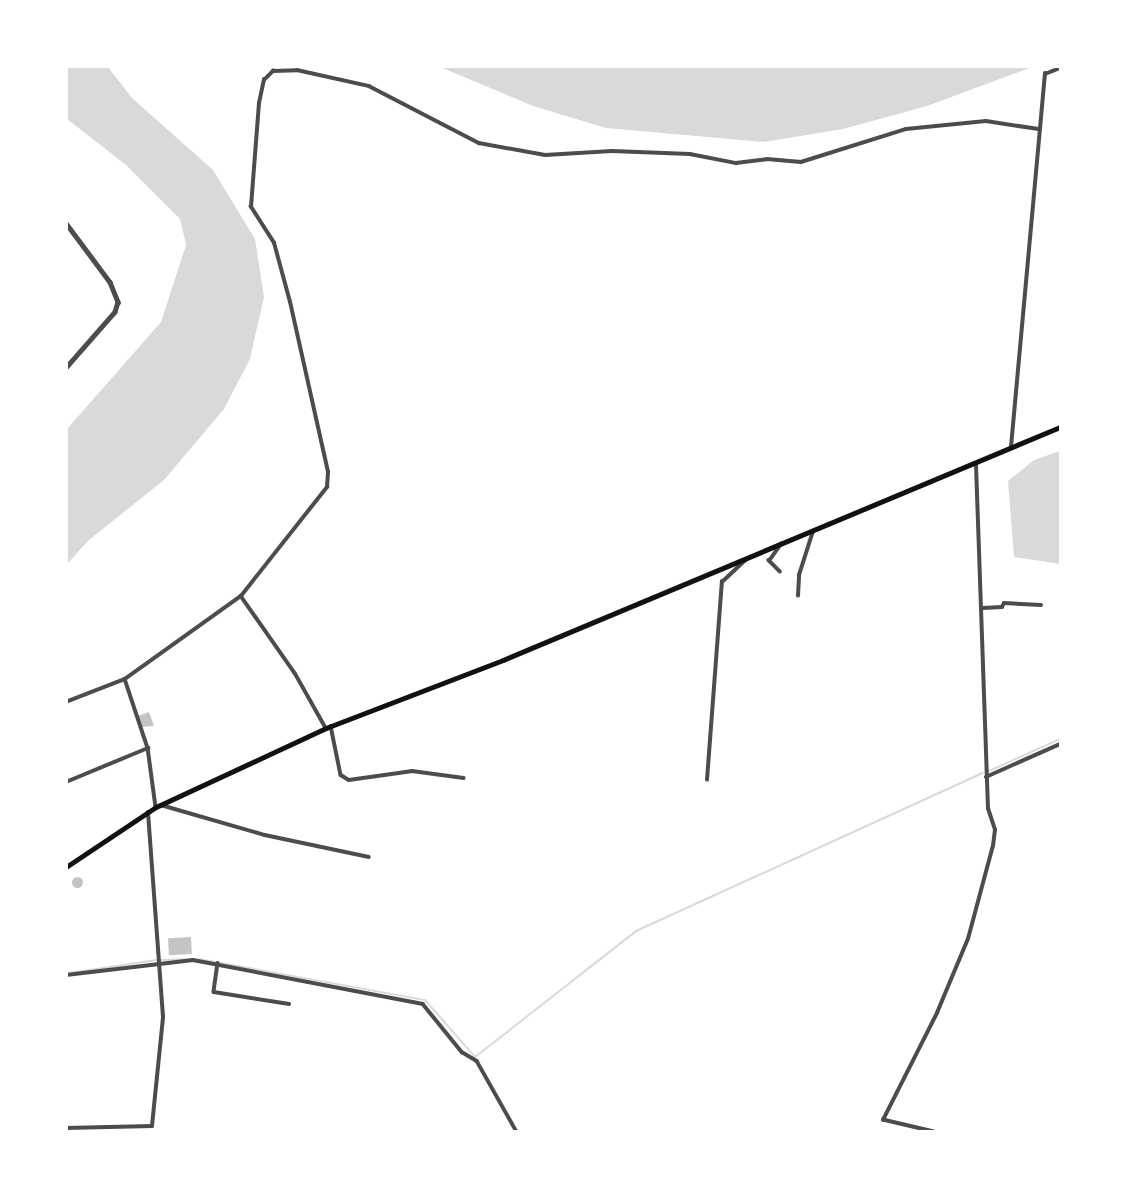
<!DOCTYPE html>
<html>
<head>
<meta charset="utf-8">
<style>
	body { margin:0 }
	#map { position:relative; width:1127px; height:1198px; overflow:hidden; background:#fff; font-family:"Exo 2",sans-serif }
	div>[style] { position:absolute }
	.water>* { inset:0; background:#d9d9d9 }
	.stream>* { height:2px; margin:-1px; padding:0 1px; transform-origin:1px; border-radius:1px; background:#d9d9d9 }
	.building>* { inset:0; background:#c4c4c4; transform-origin:0 0 }
	.round { border-radius:50% }
	.minor>* { height:3.5px; margin:-1.75px; padding:0 1.75px; transform-origin:1.75px; border-radius:1.75px; background:#4c4c4c }
	.tertiary>* { height:4.5px; margin:-2.25px; padding:0 2.25px; transform-origin:2.25px; border-radius:2.25px; background:#4c4c4c }
	.secondary>* { height:4.5px; margin:-2.25px; padding:0 2.25px; transform-origin:2.25px; border-radius:2.25px; background:#111 }
	span { translate:-50% -50%; white-space:nowrap; text-align:center; line-height:1.15; -webkit-text-stroke:5px #fff; paint-order:stroke }
	.frame { position:absolute; inset:0; border:68px solid #fff; pointer-events:none }
</style>
</head>
<body>
<div id="map">
	<div class="water">
		<div style="clip-path:polygon(67px 66px,108px 67px,132px 98px,213px 170px,255px 239px,264px 297px,250px 359px,224px 409px,164px 480px,89px 540px,67px 564px,67px 429px,161px 322px,186px 245px,180px 219px,126px 165px,67px 119px)"></div>
		<div style="clip-path:polygon(440px 67px,1032px 67px,927px 106px,843px 129px,764px 142px,606px 128px,533px 106px)"></div>
		<div style="clip-path:polygon(1060px 451px,1060px 564px,1014px 557px,1008px 481px,1034px 460px)"></div>
	</div>
	<div class="stream">
		<div style="left:989px;top:771px;width:78px;rotate:-24.3deg"></div>
		<div style="left:199px;top:959px;width:230px;rotate:10.3deg"></div>
		<div style="left:425px;top:1000px;width:76px;rotate:48.7deg"></div>
		<div style="left:475px;top:1057px;width:204px;rotate:-38deg"></div>
		<div style="left:636px;top:931px;width:381px;rotate:-24.5deg"></div>
		<div style="left:161px;top:960px;width:29px;rotate:-2deg"></div>
		<div style="left:70px;top:973px;width:87px;rotate:-8.6deg"></div>
	</div>
	<div class="building">
		<div style="clip-path:polygon(149px 712px,154px 726px,142px 727px,138px 716px)"></div>
		<div class="round" style="left:71.5px;top:876.5px;width:11px;height:11px"></div>
		<div style="left:191px;top:937px;width:17px;height:23px;rotate:87deg"></div>
	</div>
	<div class="minor">
		<div style="left:1011px;top:447px;width:375px;rotate:-84.8deg"></div>
		<div style="left:1045px;top:74px;width:16px;rotate:-22deg"></div>
		<div style="left:780px;top:572px;width:16px;rotate:-135deg"></div>
		<div style="left:769px;top:561px;width:21px;rotate:-55deg"></div>
		<div style="left:241px;top:596px;width:94px;rotate:55deg"></div>
		<div style="left:295px;top:673px;width:63px;rotate:60.6deg"></div>
		<div style="left:798px;top:596px;width:21px;rotate:-87deg"></div>
		<div style="left:799px;top:575px;width:46px;rotate:-72.3deg"></div>
		<div style="left:983px;top:608px;width:19px;rotate:-3deg"></div>
		<div style="left:1002px;top:607px;width:4px;rotate:-63deg"></div>
		<div style="left:1004px;top:603px;width:37px;rotate:3deg"></div>
		<div style="left:125px;top:679px;width:73px;rotate:71.6deg"></div>
		<div style="left:148px;top:748px;width:60px;rotate:82.3deg"></div>
		<div style="left:66px;top:702px;width:63px;rotate:-21.3deg"></div>
		<div style="left:125px;top:679px;width:143px;rotate:-35.6deg"></div>
		<div style="left:241px;top:596px;width:139px;rotate:-51.7deg"></div>
		<div style="left:327px;top:487px;width:15px;rotate:-86deg"></div>
		<div style="left:328px;top:472px;width:174px;rotate:-102.6deg"></div>
		<div style="left:290px;top:302px;width:61px;rotate:-105.2deg"></div>
		<div style="left:274px;top:243px;width:43px;rotate:-122.6deg"></div>
		<div style="left:251px;top:207px;width:104px;rotate:-85.6deg"></div>
		<div style="left:259px;top:103px;width:24px;rotate:-78deg"></div>
		<div style="left:264px;top:80px;width:13px;rotate:-45deg"></div>
		<div style="left:273px;top:71px;width:24px;rotate:-2deg"></div>
		<div style="left:297px;top:70px;width:74px;rotate:12.5deg"></div>
		<div style="left:369px;top:86px;width:124px;rotate:27.4deg"></div>
		<div style="left:479px;top:143px;width:67px;rotate:10.3deg"></div>
		<div style="left:545px;top:155px;width:67px;rotate:-3.4deg"></div>
		<div style="left:612px;top:151px;width:78px;rotate:2.2deg"></div>
		<div style="left:690px;top:154px;width:47px;rotate:11.1deg"></div>
		<div style="left:736px;top:163px;width:31px;rotate:-7deg"></div>
		<div style="left:767px;top:159px;width:34px;rotate:5deg"></div>
		<div style="left:801px;top:162px;width:110px;rotate:-17.4deg"></div>
		<div style="left:906px;top:129px;width:80px;rotate:-5.7deg"></div>
		<div style="left:986px;top:121px;width:53px;rotate:8.7deg"></div>
		<div style="left:331px;top:726px;width:50px;rotate:78.5deg"></div>
		<div style="left:341px;top:775px;width:9px;rotate:32deg"></div>
		<div style="left:349px;top:780px;width:64px;rotate:-8.1deg"></div>
		<div style="left:412px;top:771px;width:52px;rotate:7.7deg"></div>
		<div style="left:986px;top:777px;width:81px;rotate:-24deg"></div>
		<div style="left:707px;top:780px;width:199px;rotate:-85.7deg"></div>
		<div style="left:722px;top:582px;width:33px;rotate:-43deg"></div>
		<div style="left:66px;top:782px;width:89px;rotate:-22.5deg"></div>
		<div style="left:161px;top:805px;width:108px;rotate:16.1deg"></div>
		<div style="left:265px;top:835px;width:106px;rotate:11.9deg"></div>
		<div style="left:218px;top:963px;width:29px;rotate:98deg"></div>
		<div style="left:214px;top:992px;width:76px;rotate:9.1deg"></div>
		<div style="left:66px;top:975px;width:128px;rotate:-6.7deg"></div>
		<div style="left:193px;top:960px;width:234px;rotate:10.8deg"></div>
		<div style="left:423px;top:1004px;width:62px;rotate:50.9deg"></div>
		<div style="left:462px;top:1052px;width:17px;rotate:31deg"></div>
		<div style="left:477px;top:1061px;width:81px;rotate:60.6deg"></div>
		<div style="left:66px;top:1128px;width:86px;rotate:-1.3deg"></div>
		<div style="left:152px;top:1126px;width:110px;rotate:-84.2deg"></div>
		<div style="left:163px;top:1017px;width:205px;rotate:-94.2deg"></div>
		<div style="left:934px;top:1132px;width:52px;rotate:-166.8deg"></div>
		<div style="left:883px;top:1120px;width:120px;rotate:-63.2deg"></div>
		<div style="left:937px;top:1013px;width:80px;rotate:-67.3deg"></div>
		<div style="left:968px;top:939px;width:96px;rotate:-75deg"></div>
		<div style="left:993px;top:846px;width:16px;rotate:-83deg"></div>
		<div style="left:995px;top:830px;width:22px;rotate:-108deg"></div>
		<div style="left:988px;top:809px;width:345px;rotate:-92deg"></div>
	</div>
	<div class="tertiary">
		<div style="left:66px;top:223px;width:74px;rotate:53.3deg"></div>
		<div style="left:110px;top:282px;width:22px;rotate:68deg"></div>
		<div style="left:118px;top:302px;width:10px;rotate:107deg"></div>
		<div style="left:115px;top:312px;width:74px;rotate:131.2deg"></div>
	</div>
	<div class="secondary">
		<div style="left:66px;top:867px;width:108px;rotate:-33.7deg"></div>
		<div style="left:156px;top:807px;width:187px;rotate:-24.9deg"></div>
		<div style="left:326px;top:728px;width:190px;rotate:-21deg"></div>
		<div style="left:503px;top:660px;width:604px;rotate:-22.7deg"></div>
	</div>
	<div class="frame"></div>
</div>
</body>
</html>
